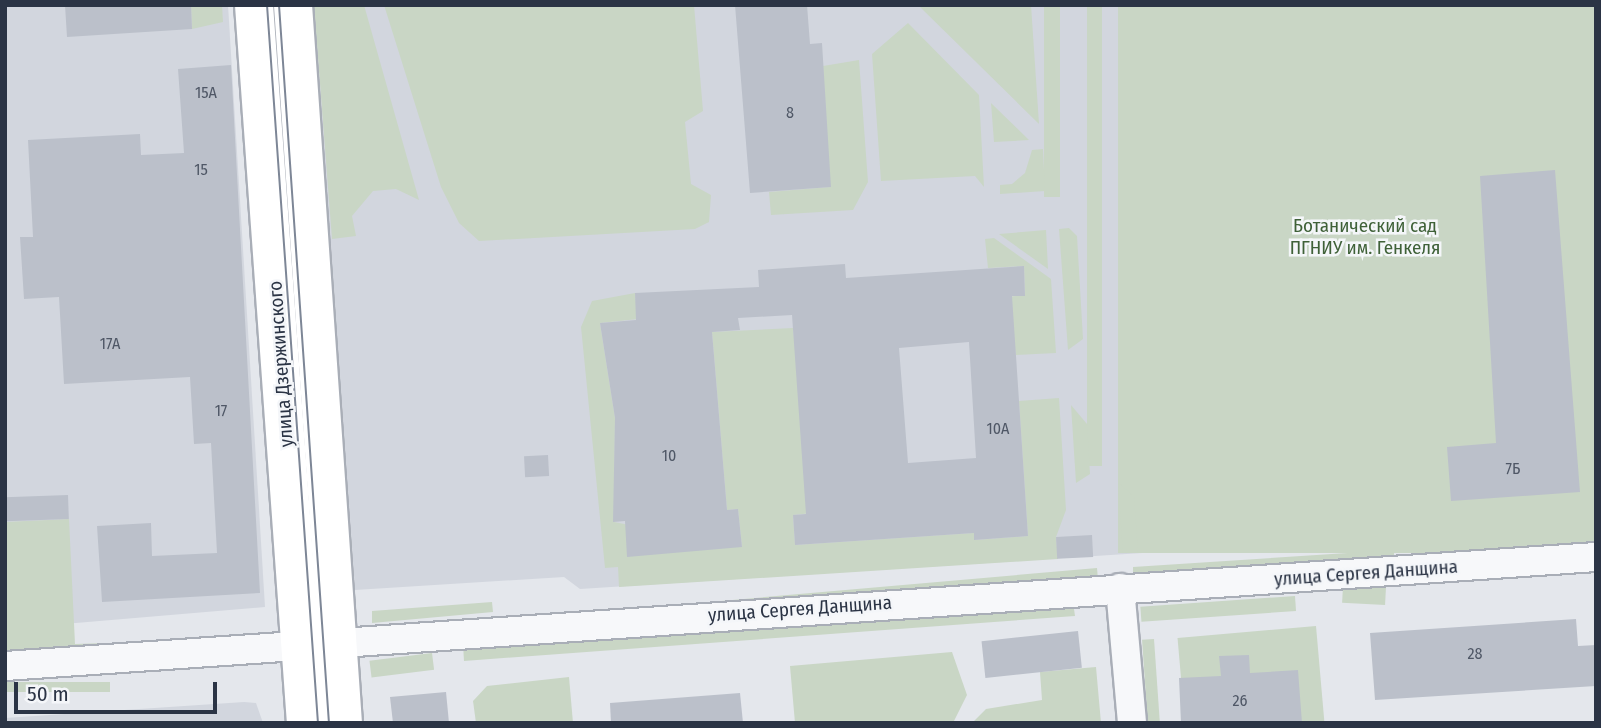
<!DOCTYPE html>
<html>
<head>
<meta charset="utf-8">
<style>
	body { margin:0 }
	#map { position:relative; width:1601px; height:728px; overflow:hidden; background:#e4e7ec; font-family:"Fira Sans Condensed",sans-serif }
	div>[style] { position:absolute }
	.built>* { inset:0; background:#d2d6de }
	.green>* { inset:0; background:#c9d6c5; transform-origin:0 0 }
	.building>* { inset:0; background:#bbc0ca; transform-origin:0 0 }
	.roads { filter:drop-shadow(2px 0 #a9aeb7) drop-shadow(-2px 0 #a9aeb7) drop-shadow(0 2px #a9aeb7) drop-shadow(0 -2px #a9aeb7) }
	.minor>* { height:28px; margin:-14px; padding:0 14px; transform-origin:14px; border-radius:14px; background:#f7f8fa }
	.secondary>* { height:38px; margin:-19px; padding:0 19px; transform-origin:19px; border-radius:19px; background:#fff }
	.tram>* { height:2px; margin:-1px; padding:0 1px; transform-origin:1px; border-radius:1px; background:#7d8696 }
	span { translate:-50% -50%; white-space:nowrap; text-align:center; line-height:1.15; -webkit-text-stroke:5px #f4f6f9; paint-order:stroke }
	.number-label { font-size:16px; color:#4f5766 }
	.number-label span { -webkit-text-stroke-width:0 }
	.park-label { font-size:19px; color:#3f6138 }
	.street-label { font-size:19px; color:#2b3445 }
	.frame { position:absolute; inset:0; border:7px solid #2b3445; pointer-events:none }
	.scale { position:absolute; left:14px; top:682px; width:203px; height:32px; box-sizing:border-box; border:4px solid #2b3445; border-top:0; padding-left:9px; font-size:21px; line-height:24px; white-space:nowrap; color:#2b3445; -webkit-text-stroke:5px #f4f6f9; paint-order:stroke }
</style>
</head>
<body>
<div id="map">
	<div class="built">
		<div style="clip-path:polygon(5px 5px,228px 5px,265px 607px,5px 629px)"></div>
		<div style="clip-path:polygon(314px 5px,1596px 5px,1596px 524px,580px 589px,564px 577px,355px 590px)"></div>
		<div style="clip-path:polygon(244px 702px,256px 703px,263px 723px,5px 723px,5px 718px)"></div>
	</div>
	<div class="green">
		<div style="clip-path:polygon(191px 5px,222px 5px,223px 22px,192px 29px)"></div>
		<div style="clip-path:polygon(314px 5px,364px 5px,419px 200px,396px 189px,373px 191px,352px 216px,356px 236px,332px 239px)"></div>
		<div style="clip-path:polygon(384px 5px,694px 5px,703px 111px,685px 122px,691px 184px,711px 195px,709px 222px,695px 229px,479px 241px,459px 223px,441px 187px)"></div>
		<div style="clip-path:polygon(920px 5px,1031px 5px,1039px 124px,920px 7px)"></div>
		<div style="left:1044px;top:5px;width:16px;height:192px"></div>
		<div style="left:1087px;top:5px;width:15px;height:461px"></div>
		<div style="left:1118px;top:5px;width:478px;height:548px"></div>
		<div style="clip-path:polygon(908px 23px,979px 95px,984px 187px,975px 176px,881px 181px,872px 54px)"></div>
		<div style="clip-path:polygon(859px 60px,868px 182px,853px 210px,771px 215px,769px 192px,830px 187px,823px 66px)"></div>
		<div style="clip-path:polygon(991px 103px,1029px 140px,994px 142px)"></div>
		<div style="clip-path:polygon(1043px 149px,1045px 191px,1000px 194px,1000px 185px,1012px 184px,1025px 173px,1032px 150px)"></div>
		<div style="clip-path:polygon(1069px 228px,1077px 236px,1083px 339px,1068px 350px,1059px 229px)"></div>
		<div style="clip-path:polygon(1046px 230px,1048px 269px,999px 234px)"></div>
		<div style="clip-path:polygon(994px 238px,1051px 279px,1056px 353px,1016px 355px,1007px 297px,1025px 295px,1024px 266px,988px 268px,985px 239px)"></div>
		<div style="clip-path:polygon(635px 293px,638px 319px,600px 323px,615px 418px,614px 522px,742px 547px,738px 509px,727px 510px,712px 332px,793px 328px,812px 513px,793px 515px,795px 545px,974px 533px,975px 540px,1028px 536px,1019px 401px,1059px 398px,1066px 510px,1056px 537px,1058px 559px,619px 587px,618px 567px,605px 568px,581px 327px,592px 301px)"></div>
		<div style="clip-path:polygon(1071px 405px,1087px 424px,1090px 474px,1076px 483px)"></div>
		<div style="clip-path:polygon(1118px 482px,1134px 497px,1138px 553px,1123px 553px)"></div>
		<div style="clip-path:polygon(69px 519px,75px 644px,106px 643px,107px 651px,5px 658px,5px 522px)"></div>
		<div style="left:1596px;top:538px;width:10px;height:175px;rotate:90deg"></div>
		<div style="clip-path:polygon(1394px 550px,1394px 562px,1133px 577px,1133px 567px)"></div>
		<div style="left:1097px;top:568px;width:11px;height:487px;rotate:85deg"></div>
		<div style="left:1386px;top:587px;width:18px;height:43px;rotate:93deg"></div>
		<div style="left:1295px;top:596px;width:15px;height:155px;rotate:86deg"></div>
		<div style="clip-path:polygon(492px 602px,493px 612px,372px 623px,372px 611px)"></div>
		<div style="clip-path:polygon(1073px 602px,1075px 616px,464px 661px,463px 644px)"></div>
		<div style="left:1316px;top:626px;width:97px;height:139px;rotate:85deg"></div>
		<div style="left:1154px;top:639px;width:84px;height:12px;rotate:86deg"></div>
		<div style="clip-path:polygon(952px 652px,967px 695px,953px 723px,795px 723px,790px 666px)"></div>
		<div style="left:432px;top:653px;width:17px;height:63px;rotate:83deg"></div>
		<div style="clip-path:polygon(1096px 667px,1101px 723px,972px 723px,986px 709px,1042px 700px,1040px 672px)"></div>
		<div style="clip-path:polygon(569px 677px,573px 723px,476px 723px,473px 701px,487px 686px)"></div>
		<div style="left:110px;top:682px;width:10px;height:105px;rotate:90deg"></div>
	</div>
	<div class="building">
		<div style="clip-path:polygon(65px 5px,191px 5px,192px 29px,67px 37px)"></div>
		<div style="clip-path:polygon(735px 5px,807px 5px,810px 44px,822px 43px,831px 187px,750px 193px)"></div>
		<div style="clip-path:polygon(231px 65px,260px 593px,102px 602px,97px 526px,151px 523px,152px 556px,217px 553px,211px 443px,194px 444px,190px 377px,64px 384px,59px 297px,24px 299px,20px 237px,33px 237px,28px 140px,140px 134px,141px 155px,184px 153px,178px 69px)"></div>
		<div style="clip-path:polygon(1555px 170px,1580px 492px,1451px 501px,1447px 447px,1496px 443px,1480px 176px)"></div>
		<div style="clip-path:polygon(evenodd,845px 264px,846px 278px,1024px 266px,1025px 296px,1012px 296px,1028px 536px,974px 540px,974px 533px,795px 545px,793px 515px,806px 514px,792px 315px,738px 318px,740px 330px,712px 332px,727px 510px,738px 509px,742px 547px,627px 557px,625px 521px,613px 522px,615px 418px,600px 323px,636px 320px,635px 293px,759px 287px,758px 270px,845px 264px,969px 342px,976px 458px,908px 463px,899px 348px,969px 342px)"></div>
		<div style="left:548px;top:455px;width:21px;height:24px;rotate:87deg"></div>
		<div style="left:68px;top:495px;width:24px;height:63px;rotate:88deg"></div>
		<div style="left:1092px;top:535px;width:22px;height:36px;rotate:87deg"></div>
		<div style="clip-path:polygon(1576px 619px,1578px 646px,1596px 645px,1596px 686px,1375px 700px,1370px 633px)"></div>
		<div style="left:1078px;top:631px;width:37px;height:97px;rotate:84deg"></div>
		<div style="clip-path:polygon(1249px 655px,1250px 673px,1298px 670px,1302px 723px,1181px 723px,1179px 678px,1221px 676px,1219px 656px)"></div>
		<div style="clip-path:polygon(446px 692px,449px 723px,393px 723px,390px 697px)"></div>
		<div style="clip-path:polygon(740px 693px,743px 723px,611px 723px,610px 703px)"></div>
	</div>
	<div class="roads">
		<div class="minor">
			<div style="left:1120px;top:588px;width:136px;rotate:84.9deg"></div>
			<div style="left:5px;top:666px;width:1595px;rotate:-3.92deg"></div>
		</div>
		<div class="secondary">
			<div style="left:254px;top:5px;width:720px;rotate:85.86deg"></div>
			<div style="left:293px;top:5px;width:720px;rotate:86.02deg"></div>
		</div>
	</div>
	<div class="tram">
		<div style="left:267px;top:5px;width:720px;rotate:85.94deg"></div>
		<div style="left:279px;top:5px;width:720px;rotate:86.02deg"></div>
	</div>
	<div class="number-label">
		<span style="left:206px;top:93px">15А</span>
		<span style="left:790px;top:113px">8</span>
		<span style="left:201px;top:170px">15</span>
		<span style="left:110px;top:344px">17А</span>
		<span style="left:221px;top:411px">17</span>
		<span style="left:998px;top:429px">10А</span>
		<span style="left:669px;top:456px">10</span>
		<span style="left:1513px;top:469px">7Б</span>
		<span style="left:1475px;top:654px">28</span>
		<span style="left:1240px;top:701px">26</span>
	</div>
	<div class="park-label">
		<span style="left:1365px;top:237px">Ботанический сад<br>ПГНИУ им. Генкеля</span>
	</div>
	<div class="street-label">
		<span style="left:281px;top:364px;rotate:-94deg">улица Дзержинского</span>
		<span style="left:1366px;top:573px;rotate:-4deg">улица Сергея Данщина</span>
		<span style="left:800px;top:609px;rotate:-4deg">улица Сергея Данщина</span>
	</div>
	<div class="frame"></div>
	<div class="scale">50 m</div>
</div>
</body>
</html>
